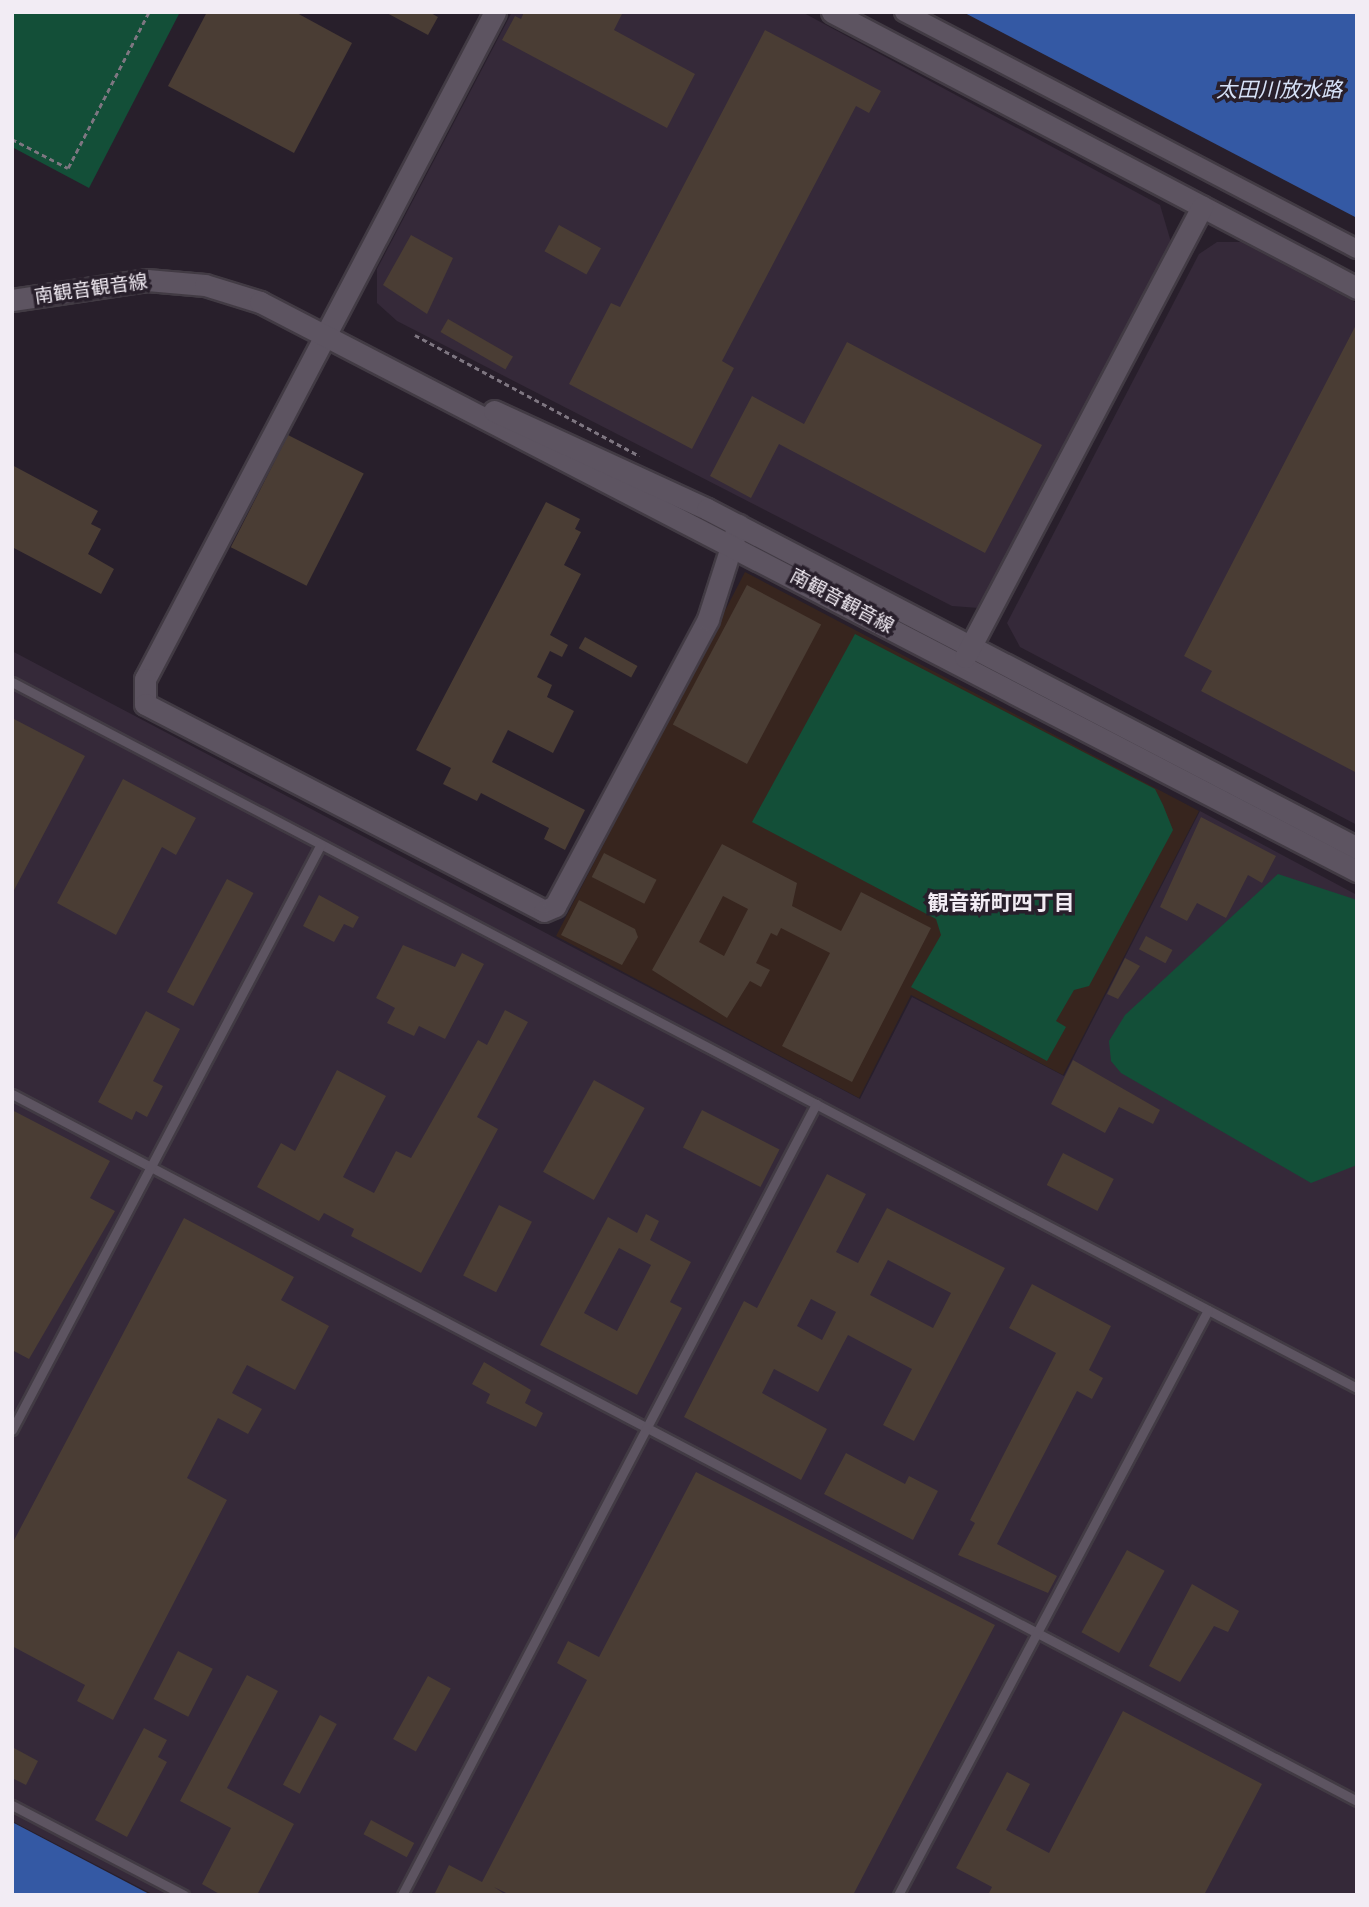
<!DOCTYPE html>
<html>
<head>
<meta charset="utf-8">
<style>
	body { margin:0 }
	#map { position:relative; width:1369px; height:1907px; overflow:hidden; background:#281f2b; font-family:Raleway,"Noto Sans JP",sans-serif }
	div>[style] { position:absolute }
	.built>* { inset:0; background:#352939 }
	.education>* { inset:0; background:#37251e }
	.green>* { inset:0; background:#134f38 }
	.water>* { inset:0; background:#3459a4 }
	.building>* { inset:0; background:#4a3d34; transform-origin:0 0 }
	.path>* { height:2.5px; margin-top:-1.25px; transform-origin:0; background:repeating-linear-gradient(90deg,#7e7681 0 5px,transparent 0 8.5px) }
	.roads { filter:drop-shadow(2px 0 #423b44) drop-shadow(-2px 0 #423b44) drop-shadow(0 2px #423b44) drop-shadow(0 -2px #423b44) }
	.lane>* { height:9px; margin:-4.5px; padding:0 4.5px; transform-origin:4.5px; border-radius:4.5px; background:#5d5461 }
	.street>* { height:18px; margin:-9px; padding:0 9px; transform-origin:9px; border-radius:9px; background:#5d5461 }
	.secondary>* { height:21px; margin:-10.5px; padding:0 10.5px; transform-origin:10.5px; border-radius:10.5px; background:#5d5461 }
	span { translate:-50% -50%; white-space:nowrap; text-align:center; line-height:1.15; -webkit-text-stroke:7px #281f2b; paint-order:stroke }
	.street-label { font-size:19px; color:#f2ecf4 }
	.water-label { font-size:21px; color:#d7e2f8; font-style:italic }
	.neighbourhood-label { font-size:21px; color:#f2ecf4; font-weight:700 }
	.frame { position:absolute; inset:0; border:14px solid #f2ecf4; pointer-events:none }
</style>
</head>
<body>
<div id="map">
	<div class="built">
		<div style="clip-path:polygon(512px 12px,802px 12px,1160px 205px,1171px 242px,1165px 258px,979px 608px,952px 606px,397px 321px,377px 303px,377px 269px)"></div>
		<div style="clip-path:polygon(1217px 242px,1241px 242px,1357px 303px,1357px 825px,1020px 647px,1007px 623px,1199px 254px)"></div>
		<div style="clip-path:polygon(12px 651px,860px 1099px,912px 997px,1064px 1076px,1200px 811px,1357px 895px,1357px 1895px,154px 1895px,12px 1821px)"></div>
	</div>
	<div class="education">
		<div style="clip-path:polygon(745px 572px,1199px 811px,1063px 1075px,911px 995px,859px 1098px,556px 936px)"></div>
	</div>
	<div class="green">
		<div style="clip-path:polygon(12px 12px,180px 12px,89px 188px,12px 147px)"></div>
		<div style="clip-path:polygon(855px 634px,1155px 789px,1163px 805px,1173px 830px,1089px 986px,1074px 990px,1056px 1021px,1066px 1027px,1047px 1061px,911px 987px,941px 935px,936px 919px,752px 822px)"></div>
		<div style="clip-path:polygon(1278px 874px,1357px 900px,1357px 1165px,1311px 1183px,1121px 1073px,1111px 1061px,1109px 1041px,1125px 1015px)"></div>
	</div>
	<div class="water">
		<div style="clip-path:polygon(963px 12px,1357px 12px,1357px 218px)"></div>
		<div style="clip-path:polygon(12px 1822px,151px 1895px,12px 1895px)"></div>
	</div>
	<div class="building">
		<div style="clip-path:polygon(207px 12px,295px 12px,352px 43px,294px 153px,168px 86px)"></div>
		<div style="clip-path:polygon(385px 12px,429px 12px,438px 17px,428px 35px)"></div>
		<div style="clip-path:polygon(524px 12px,623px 12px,614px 30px,695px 74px,667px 128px,502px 40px,515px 16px,521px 19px)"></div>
		<div style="clip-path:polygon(765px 30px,881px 91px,869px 113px,856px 106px,722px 361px,734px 368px,692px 449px,569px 384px,611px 303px,620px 307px)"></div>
		<div style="left:559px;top:225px;width:48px;height:30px;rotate:29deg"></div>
		<div style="clip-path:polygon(411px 235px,453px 258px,427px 314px,383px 285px)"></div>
		<div style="left:448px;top:319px;width:75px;height:15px;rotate:30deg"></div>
		<div style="clip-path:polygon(1357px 323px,1357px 773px,1201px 691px,1212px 671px,1184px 656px)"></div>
		<div style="clip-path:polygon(847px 342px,1042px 445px,985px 553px,779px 444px,751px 498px,710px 476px,752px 396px,804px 424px)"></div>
		<div style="left:288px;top:435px;width:85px;height:126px;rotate:27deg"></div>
		<div style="clip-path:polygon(12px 465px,98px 511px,91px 524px,101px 529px,88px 554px,114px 569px,101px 594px,12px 547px)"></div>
		<div style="clip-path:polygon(546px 502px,580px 519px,575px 529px,581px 532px,564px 565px,581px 574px,550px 635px,568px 645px,562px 657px,550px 651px,537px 677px,552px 685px,547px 697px,574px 711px,553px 753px,508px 730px,492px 762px,585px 810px,565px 850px,544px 839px,549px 828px,481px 793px,477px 801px,443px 784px,451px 768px,416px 750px)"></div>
		<div style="left:747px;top:585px;width:84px;height:158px;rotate:28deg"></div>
		<div style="left:585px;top:637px;width:60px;height:13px;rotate:29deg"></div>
		<div style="clip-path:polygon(12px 718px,85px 756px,12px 894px)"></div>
		<div style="clip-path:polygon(123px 779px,196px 818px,176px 855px,162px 847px,116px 935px,57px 903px)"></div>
		<div style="clip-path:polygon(1201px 817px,1276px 856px,1262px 883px,1248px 875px,1226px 918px,1197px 903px,1187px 921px,1160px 907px)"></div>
		<div style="clip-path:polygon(evenodd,722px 844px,797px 883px,792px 906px,841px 931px,861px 892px,931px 928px,852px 1082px,782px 1046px,830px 953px,781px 928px,777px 936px,771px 933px,756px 963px,770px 970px,761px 987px,750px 981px,727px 1018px,652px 970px,722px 844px,723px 896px,748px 909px,724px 956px,699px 942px,723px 896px)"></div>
		<div style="left:604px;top:853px;width:59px;height:27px;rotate:27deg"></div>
		<div style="left:227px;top:879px;width:30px;height:128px;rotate:28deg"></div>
		<div style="clip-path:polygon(319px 895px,359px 917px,353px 928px,344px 924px,334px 942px,303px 926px)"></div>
		<div style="clip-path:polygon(579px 900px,635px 929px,638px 937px,622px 965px,561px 935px)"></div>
		<div style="left:1146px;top:936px;width:30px;height:15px;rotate:28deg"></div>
		<div style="clip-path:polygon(403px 945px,455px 967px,462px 953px,484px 964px,445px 1039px,419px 1026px,414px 1036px,387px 1023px,395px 1008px,376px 998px)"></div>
		<div style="clip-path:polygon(1125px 958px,1140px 966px,1118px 999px,1107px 994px)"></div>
		<div style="clip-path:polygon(505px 1010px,528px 1022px,477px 1117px,498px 1129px,421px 1273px,351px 1236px,354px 1229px,324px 1213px,319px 1221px,257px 1187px,281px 1143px,295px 1151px,337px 1070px,386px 1096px,343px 1177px,374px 1193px,396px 1151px,411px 1158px,478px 1040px,487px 1045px)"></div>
		<div style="clip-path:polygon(146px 1011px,180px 1029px,153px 1081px,163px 1086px,147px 1117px,136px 1111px,132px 1120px,98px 1102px)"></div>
		<div style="clip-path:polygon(1073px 1060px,1160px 1110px,1153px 1124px,1119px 1107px,1105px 1133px,1051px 1104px)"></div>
		<div style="left:594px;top:1080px;width:58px;height:105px;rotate:29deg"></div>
		<div style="clip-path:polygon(12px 1110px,110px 1161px,90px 1198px,115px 1211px,29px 1359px,12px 1350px)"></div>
		<div style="left:702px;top:1110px;width:87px;height:42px;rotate:27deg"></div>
		<div style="left:1063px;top:1153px;width:57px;height:36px;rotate:27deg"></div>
		<div style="clip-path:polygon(evenodd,827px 1174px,866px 1194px,836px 1252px,858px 1263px,887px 1208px,1005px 1268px,914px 1441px,883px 1425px,912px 1369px,848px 1335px,818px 1392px,774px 1369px,762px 1393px,827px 1429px,801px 1480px,684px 1417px,744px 1301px,757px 1308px,827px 1174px,888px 1260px,951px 1293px,933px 1328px,870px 1295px,888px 1260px,827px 1174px,811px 1299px,836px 1312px,822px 1340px,797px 1326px,811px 1299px)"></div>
		<div style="left:499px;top:1205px;width:37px;height:79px;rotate:27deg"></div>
		<div style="clip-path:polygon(evenodd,646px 1214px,659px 1221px,650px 1240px,691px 1262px,670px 1302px,682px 1308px,637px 1395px,540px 1345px,608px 1217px,637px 1233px,646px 1214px,619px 1248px,651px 1265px,617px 1331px,584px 1313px,619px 1248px)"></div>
		<div style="clip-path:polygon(184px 1218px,294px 1277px,281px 1300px,329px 1326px,295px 1390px,247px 1365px,232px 1393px,262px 1409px,248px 1434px,218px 1418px,187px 1478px,227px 1500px,113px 1720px,77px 1701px,85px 1685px,12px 1646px,12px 1544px)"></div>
		<div style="clip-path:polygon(1032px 1284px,1111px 1326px,1089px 1370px,1103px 1378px,1092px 1399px,1077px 1391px,997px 1544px,1057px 1576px,1048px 1593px,958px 1555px,975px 1523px,970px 1520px,1056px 1353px,1009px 1328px)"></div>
		<div style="clip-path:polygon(484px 1362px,531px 1390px,525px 1403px,543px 1413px,536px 1427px,486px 1403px,490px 1394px,472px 1384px)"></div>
		<div style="clip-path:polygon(846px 1453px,905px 1484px,909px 1476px,938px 1491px,913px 1540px,824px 1494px)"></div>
		<div style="clip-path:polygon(696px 1472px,995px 1625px,853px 1895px,510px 1895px,494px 1887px,506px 1895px,434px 1895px,449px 1865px,482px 1882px,587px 1680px,557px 1663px,568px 1641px,599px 1657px)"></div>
		<div style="left:1127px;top:1550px;width:43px;height:94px;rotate:29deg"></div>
		<div style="clip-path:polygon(1192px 1584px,1239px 1611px,1228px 1632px,1214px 1626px,1180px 1682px,1149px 1666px)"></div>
		<div style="left:178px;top:1651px;width:39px;height:54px;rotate:27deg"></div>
		<div style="clip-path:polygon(247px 1675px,278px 1691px,227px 1788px,294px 1824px,257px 1895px,221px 1895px,202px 1884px,231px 1828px,180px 1801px)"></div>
		<div style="left:428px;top:1676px;width:26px;height:72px;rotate:29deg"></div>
		<div style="clip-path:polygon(1123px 1711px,1262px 1784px,1204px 1895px,988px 1895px,992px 1887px,956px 1868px,1007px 1772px,1030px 1784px,1006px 1830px,1049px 1853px)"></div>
		<div style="left:320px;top:1715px;width:19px;height:79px;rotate:28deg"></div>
		<div style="clip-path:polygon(144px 1728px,167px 1740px,158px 1757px,167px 1762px,127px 1837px,95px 1820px)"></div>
		<div style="clip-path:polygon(12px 1747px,38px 1761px,26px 1785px,12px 1778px)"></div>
		<div style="left:371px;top:1820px;width:49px;height:16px;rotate:28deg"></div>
	</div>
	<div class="path">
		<div style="left:12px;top:139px;width:63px;rotate:27.4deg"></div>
		<div style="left:68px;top:168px;width:176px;rotate:-62.6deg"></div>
		<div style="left:415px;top:335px;width:255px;rotate:28.3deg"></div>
	</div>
	<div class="roads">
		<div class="lane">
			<div style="left:12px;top:682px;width:1519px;rotate:27.7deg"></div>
			<div style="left:12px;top:1094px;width:1519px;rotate:27.73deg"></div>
			<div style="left:12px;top:1430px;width:662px;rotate:-62.2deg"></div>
			<div style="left:12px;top:1805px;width:194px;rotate:27.6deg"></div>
			<div style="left:402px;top:1895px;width:893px;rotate:-62.37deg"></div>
			<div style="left:898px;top:1895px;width:662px;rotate:-62.08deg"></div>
		</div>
		<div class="street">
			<div style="left:904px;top:12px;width:511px;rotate:27.62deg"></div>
		</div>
		<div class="secondary">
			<div style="left:495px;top:12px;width:753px;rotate:117.69deg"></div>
			<div style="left:145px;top:679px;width:25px;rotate:90deg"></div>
			<div style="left:145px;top:704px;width:449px;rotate:27.4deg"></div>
			<div style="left:544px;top:911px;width:12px;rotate:-24deg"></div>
			<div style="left:555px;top:906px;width:325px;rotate:-61.9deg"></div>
			<div style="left:708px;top:619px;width:99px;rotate:-72.3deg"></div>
			<div style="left:832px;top:12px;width:593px;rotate:27.73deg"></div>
			<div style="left:12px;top:300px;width:136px;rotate:-8.4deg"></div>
			<div style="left:147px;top:280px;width:58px;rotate:4.9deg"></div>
			<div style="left:205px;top:285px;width:58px;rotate:17.2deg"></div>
			<div style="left:260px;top:302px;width:1236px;rotate:27.42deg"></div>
			<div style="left:494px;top:411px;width:234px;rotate:24.7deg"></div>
			<div style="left:707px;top:509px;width:733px;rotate:27.54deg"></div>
			<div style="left:965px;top:657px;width:509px;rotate:-62.23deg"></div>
		</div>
	</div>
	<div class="street-label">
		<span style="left:91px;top:289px;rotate:-8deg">南観音観音線</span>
		<span style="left:842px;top:601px;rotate:28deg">南観音観音線</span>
	</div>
	<div class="water-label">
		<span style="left:1279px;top:90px">太田川放水路</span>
	</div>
	<div class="neighbourhood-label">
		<span style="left:1001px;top:903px">観音新町四丁目</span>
	</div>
	<div class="frame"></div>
</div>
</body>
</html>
